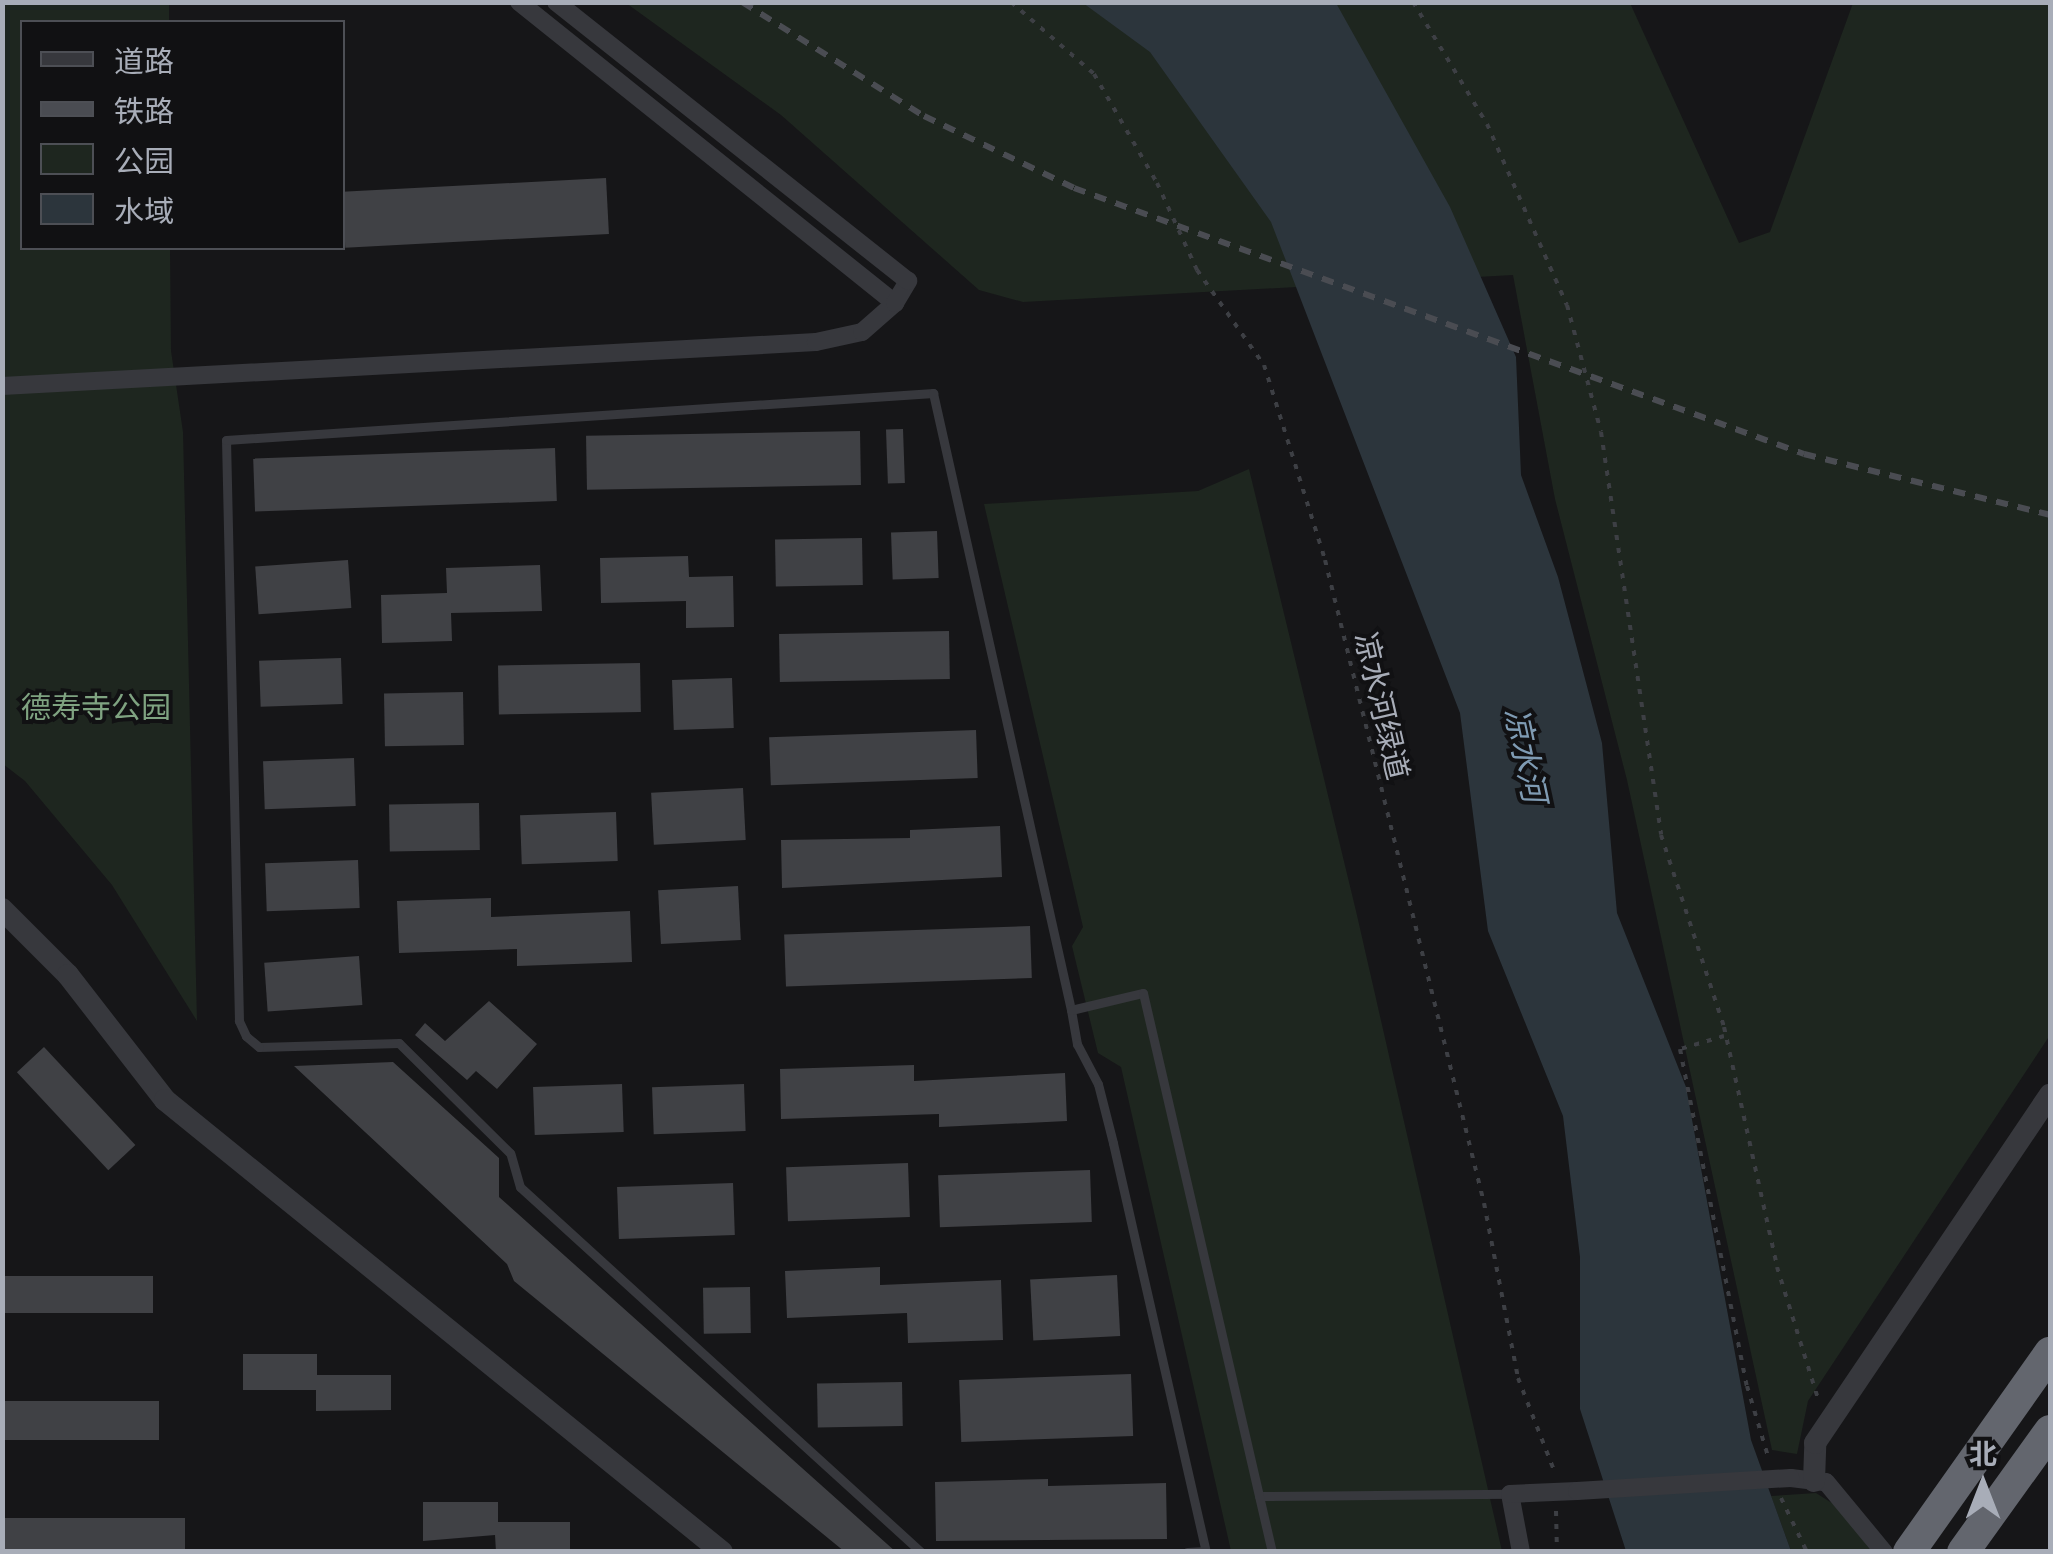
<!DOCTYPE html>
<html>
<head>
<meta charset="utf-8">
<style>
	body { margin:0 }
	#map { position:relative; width:2053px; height:1554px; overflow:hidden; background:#161618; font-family:"Asap Condensed","Noto Sans SC",sans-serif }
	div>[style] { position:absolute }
	.green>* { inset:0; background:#1e261f }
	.water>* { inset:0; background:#2c353c }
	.building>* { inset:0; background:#404145; transform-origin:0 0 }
	.path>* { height:4px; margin-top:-2px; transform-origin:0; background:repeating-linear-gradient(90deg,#3d3f44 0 5px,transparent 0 13px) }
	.service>* { height:9px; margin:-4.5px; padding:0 4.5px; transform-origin:4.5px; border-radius:4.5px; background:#37383d }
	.minor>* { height:18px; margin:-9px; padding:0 9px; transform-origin:9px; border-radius:9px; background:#37383d }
	.tertiary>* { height:22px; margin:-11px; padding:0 11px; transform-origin:11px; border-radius:11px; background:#37383d }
	.motorway>* { height:32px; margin:-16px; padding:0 16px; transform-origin:16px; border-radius:16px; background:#63666e }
	.rail>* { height:6px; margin-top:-3px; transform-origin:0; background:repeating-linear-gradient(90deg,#4a4c52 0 12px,transparent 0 22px) }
	.minor-bridge>* { height:18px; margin:-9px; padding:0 9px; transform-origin:9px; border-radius:9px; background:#37383d }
	span { translate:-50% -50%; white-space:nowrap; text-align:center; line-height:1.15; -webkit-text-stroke:8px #111113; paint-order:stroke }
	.street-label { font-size:30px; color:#a8adb8 }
	.park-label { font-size:30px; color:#7fa381 }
	.water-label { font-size:32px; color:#7f9bb3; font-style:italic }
	.frame { position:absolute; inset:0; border:5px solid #a8adb8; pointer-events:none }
	.legend { position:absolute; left:20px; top:20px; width:325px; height:230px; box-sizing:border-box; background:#111113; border:2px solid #4d4f55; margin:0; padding:12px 18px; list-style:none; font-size:30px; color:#a8adb8 }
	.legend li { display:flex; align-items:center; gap:20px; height:50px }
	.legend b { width:50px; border:2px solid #4d4f55 }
	.north { position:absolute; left:1933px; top:1434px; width:100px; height:100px; -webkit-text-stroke:8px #111113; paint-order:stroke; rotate:0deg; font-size:28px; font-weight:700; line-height:40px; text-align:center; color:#a8adb8 }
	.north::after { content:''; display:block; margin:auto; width:35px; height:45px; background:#a8adb8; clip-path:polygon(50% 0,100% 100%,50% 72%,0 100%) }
</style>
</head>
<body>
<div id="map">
	<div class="green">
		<div style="clip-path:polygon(2px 3px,169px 3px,169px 22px,22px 22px,22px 248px,170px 248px,171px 351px,183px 432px,197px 1021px,112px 885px,25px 781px,3px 764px)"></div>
		<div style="clip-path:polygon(626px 3px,1630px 3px,1739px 243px,1770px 232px,1853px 3px,2050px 3px,2050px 1035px,1808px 1401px,1797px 1454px,1772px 1450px,1627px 780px,1555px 499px,1513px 275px,1023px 302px,979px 290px,781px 115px)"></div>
		<div style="clip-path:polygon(1249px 469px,1356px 911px,1502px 1551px,1231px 1551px,1121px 1067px,1098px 1053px,1072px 946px,1083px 927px,984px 504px,1198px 491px)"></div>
		<div style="clip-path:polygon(1816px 1493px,1843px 1510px,1871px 1551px,1791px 1551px,1771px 1496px)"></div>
	</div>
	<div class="water">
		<div style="clip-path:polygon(1083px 3px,1336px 3px,1450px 207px,1516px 357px,1521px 475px,1558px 577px,1602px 743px,1617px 913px,1686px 1087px,1751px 1440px,1791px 1551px,1626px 1551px,1580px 1409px,1580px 1257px,1563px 1116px,1488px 931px,1460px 713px,1271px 222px,1150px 52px)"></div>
	</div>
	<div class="building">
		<div style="left:606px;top:178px;width:56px;height:264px;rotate:87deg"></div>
		<div style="left:903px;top:429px;width:54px;height:17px;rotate:88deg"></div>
		<div style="left:860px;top:431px;width:54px;height:274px;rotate:89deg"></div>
		<div style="left:555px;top:448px;width:53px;height:302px;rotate:88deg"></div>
		<div style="left:937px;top:531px;width:47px;height:46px;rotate:88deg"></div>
		<div style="left:862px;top:538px;width:47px;height:87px;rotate:89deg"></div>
		<div style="clip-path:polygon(688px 556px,689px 577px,733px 576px,734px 627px,686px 628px,686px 601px,601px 603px,600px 558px)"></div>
		<div style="left:348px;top:560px;width:48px;height:93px;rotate:86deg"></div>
		<div style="clip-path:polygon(540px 565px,542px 611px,451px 613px,452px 641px,382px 643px,381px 595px,447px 593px,446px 568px)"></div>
		<div style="left:949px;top:631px;width:48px;height:170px;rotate:89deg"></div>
		<div style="left:341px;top:658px;width:46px;height:82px;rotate:88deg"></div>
		<div style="left:640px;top:663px;width:49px;height:142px;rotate:89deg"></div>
		<div style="left:732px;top:678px;width:50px;height:60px;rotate:88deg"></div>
		<div style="left:463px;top:692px;width:53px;height:79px;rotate:89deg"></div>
		<div style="left:976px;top:730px;width:48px;height:207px;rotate:88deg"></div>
		<div style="left:354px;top:758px;width:48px;height:91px;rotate:88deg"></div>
		<div style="left:743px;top:788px;width:52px;height:92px;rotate:87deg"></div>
		<div style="left:479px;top:803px;width:47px;height:90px;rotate:89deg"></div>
		<div style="left:616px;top:812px;width:49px;height:96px;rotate:88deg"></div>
		<div style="clip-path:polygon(1000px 826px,1002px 877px,782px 888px,781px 840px,910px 838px,910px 830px)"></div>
		<div style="left:358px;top:860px;width:48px;height:93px;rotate:88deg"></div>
		<div style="left:738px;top:886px;width:54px;height:80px;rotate:87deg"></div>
		<div style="clip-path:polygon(491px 898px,491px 917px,630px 911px,632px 962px,517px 966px,517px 949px,399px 953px,397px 901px)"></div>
		<div style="left:1030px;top:926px;width:52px;height:246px;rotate:88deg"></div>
		<div style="left:359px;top:956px;width:49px;height:95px;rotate:86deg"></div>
		<div style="clip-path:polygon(489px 1001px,537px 1044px,497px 1089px,476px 1071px,467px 1080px,415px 1035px,425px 1023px,445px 1041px)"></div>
		<div style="left:44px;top:1047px;width:134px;height:37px;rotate:47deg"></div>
		<div style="clip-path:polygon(393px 1062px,499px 1158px,499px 1197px,896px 1552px,845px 1552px,514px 1281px,507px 1264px,294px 1066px)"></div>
		<div style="clip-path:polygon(914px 1065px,914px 1081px,1065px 1073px,1067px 1121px,939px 1127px,939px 1114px,781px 1119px,780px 1069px)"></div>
		<div style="left:622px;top:1084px;width:48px;height:89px;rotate:88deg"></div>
		<div style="left:744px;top:1084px;width:47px;height:92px;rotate:88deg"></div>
		<div style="left:908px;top:1163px;width:54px;height:122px;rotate:88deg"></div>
		<div style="left:1090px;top:1170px;width:52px;height:152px;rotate:88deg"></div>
		<div style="left:733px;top:1183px;width:52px;height:116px;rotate:88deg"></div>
		<div style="clip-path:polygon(880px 1267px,880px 1285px,1001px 1280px,1003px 1340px,908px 1343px,907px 1313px,787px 1318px,785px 1271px)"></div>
		<div style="left:1117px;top:1275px;width:61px;height:87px;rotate:87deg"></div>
		<div style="left:153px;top:1276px;width:37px;height:151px;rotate:90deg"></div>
		<div style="left:750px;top:1287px;width:46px;height:47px;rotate:89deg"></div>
		<div style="clip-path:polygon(243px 1354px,317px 1354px,317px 1375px,391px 1375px,391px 1410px,316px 1411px,316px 1390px,243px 1390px)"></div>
		<div style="left:1131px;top:1374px;width:62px;height:172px;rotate:88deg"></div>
		<div style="left:902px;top:1382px;width:44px;height:85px;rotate:89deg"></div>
		<div style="left:159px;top:1401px;width:39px;height:157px;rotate:90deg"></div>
		<div style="clip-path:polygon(1048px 1479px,1048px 1486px,1166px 1483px,1167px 1539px,936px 1541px,935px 1482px)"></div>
		<div style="clip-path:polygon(423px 1502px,498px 1502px,498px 1522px,570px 1522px,570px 1552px,496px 1552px,495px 1535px,423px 1541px)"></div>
		<div style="left:2px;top:1518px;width:183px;height:34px"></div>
	</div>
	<div class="path">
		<div style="left:1011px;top:2px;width:110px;rotate:40.9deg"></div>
		<div style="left:1094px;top:74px;width:126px;rotate:60deg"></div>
		<div style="left:1157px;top:183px;width:96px;rotate:65.3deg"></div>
		<div style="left:1197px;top:270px;width:116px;rotate:54.8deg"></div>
		<div style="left:1264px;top:365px;width:204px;rotate:72.6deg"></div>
		<div style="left:1325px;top:560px;width:662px;rotate:76.11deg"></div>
		<div style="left:1484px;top:1203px;width:178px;rotate:79deg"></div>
		<div style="left:1518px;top:1378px;width:102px;rotate:68.7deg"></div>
		<div style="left:1413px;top:2px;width:143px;rotate:58.8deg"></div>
		<div style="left:1487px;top:124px;width:198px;rotate:66.2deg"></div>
		<div style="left:1567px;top:305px;width:131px;rotate:75deg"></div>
		<div style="left:1601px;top:432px;width:407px;rotate:81.5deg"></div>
		<div style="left:1661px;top:835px;width:202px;rotate:71.8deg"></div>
		<div style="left:1724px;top:1027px;width:246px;rotate:77.5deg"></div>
		<div style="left:1777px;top:1267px;width:138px;rotate:72.7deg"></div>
		<div style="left:1724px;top:1036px;width:46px;rotate:163.5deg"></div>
		<div style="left:1680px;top:1049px;width:344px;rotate:78.8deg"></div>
		<div style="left:1747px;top:1386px;width:77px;rotate:73.4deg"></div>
		<div style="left:1781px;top:1498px;width:60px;rotate:64.3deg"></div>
		<div style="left:1556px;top:1511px;width:41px;rotate:88.6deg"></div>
	</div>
	<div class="service">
		<div style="left:1071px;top:1010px;width:35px;rotate:80deg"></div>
		<div style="left:1077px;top:1044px;width:45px;rotate:62.3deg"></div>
		<div style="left:1098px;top:1084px;width:61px;rotate:75.7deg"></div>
		<div style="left:1113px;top:1143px;width:419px;rotate:77.2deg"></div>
		<div style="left:1259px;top:1496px;width:251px;rotate:-0.5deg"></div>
		<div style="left:921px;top:1552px;width:542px;rotate:-137.69deg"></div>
		<div style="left:520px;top:1187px;width:35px;rotate:-106deg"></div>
		<div style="left:510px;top:1153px;width:156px;rotate:-135.3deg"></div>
		<div style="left:399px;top:1043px;width:140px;rotate:178.4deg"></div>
		<div style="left:259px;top:1047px;width:17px;rotate:-140deg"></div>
		<div style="left:246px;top:1036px;width:17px;rotate:-115deg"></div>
		<div style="left:239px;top:1021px;width:581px;rotate:-91.28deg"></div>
		<div style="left:226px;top:440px;width:709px;rotate:-3.8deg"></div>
		<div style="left:933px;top:393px;width:632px;rotate:77.39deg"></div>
		<div style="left:1071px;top:1010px;width:74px;rotate:-13.3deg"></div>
		<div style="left:1143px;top:993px;width:574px;rotate:77.01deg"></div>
		<div style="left:1187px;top:1552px;width:19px;rotate:-3deg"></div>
	</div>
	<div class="minor">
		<div style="left:519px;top:2px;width:482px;rotate:38.7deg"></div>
		<div style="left:2px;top:386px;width:815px;rotate:-3.09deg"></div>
		<div style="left:816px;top:342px;width:47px;rotate:-12.3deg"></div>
		<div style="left:862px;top:332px;width:44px;rotate:-41.3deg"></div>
		<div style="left:895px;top:303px;width:26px;rotate:-59deg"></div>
		<div style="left:908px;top:281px;width:449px;rotate:-141.6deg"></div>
		<div style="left:1791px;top:1478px;width:35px;rotate:7deg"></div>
		<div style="left:1826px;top:1482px;width:91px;rotate:50.4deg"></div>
		<div style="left:1521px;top:1552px;width:59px;rotate:-100.7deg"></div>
		<div style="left:1510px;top:1494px;width:67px;rotate:-2.6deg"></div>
	</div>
	<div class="tertiary">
		<div style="left:2px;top:909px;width:93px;rotate:45deg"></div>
		<div style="left:68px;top:975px;width:158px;rotate:52.2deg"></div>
		<div style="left:165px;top:1100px;width:717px;rotate:39.06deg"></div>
		<div style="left:1814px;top:1481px;width:38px;rotate:-88deg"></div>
		<div style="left:1815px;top:1443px;width:420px;rotate:-56deg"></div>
	</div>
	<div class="motorway">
		<div style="left:1909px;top:1552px;width:244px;rotate:-54.7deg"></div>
		<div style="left:1963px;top:1552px;width:149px;rotate:-54.3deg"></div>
	</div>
	<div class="rail">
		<div style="left:742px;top:2px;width:215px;rotate:32.1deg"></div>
		<div style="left:924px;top:116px;width:166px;rotate:25.6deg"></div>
		<div style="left:1074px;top:188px;width:777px;rotate:20.02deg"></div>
		<div style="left:1804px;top:454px;width:253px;rotate:13.9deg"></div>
	</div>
	<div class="minor-bridge">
		<div style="left:1577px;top:1491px;width:214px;rotate:-3.5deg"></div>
	</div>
	<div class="street-label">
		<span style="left:1382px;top:706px;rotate:77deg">凉水河绿道</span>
	</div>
	<div class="park-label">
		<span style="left:96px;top:707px">德寿寺公园</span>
	</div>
	<div class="water-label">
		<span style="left:1525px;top:755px;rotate:78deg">凉水河</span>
	</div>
	<div class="frame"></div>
	<ul class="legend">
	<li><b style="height:12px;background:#37383d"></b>道路</li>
	<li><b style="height:12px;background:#4a4c52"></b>铁路</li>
	<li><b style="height:28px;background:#1e261f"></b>公园</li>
	<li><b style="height:28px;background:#2c353c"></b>水域</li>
	</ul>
	<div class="north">北</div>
</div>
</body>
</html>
